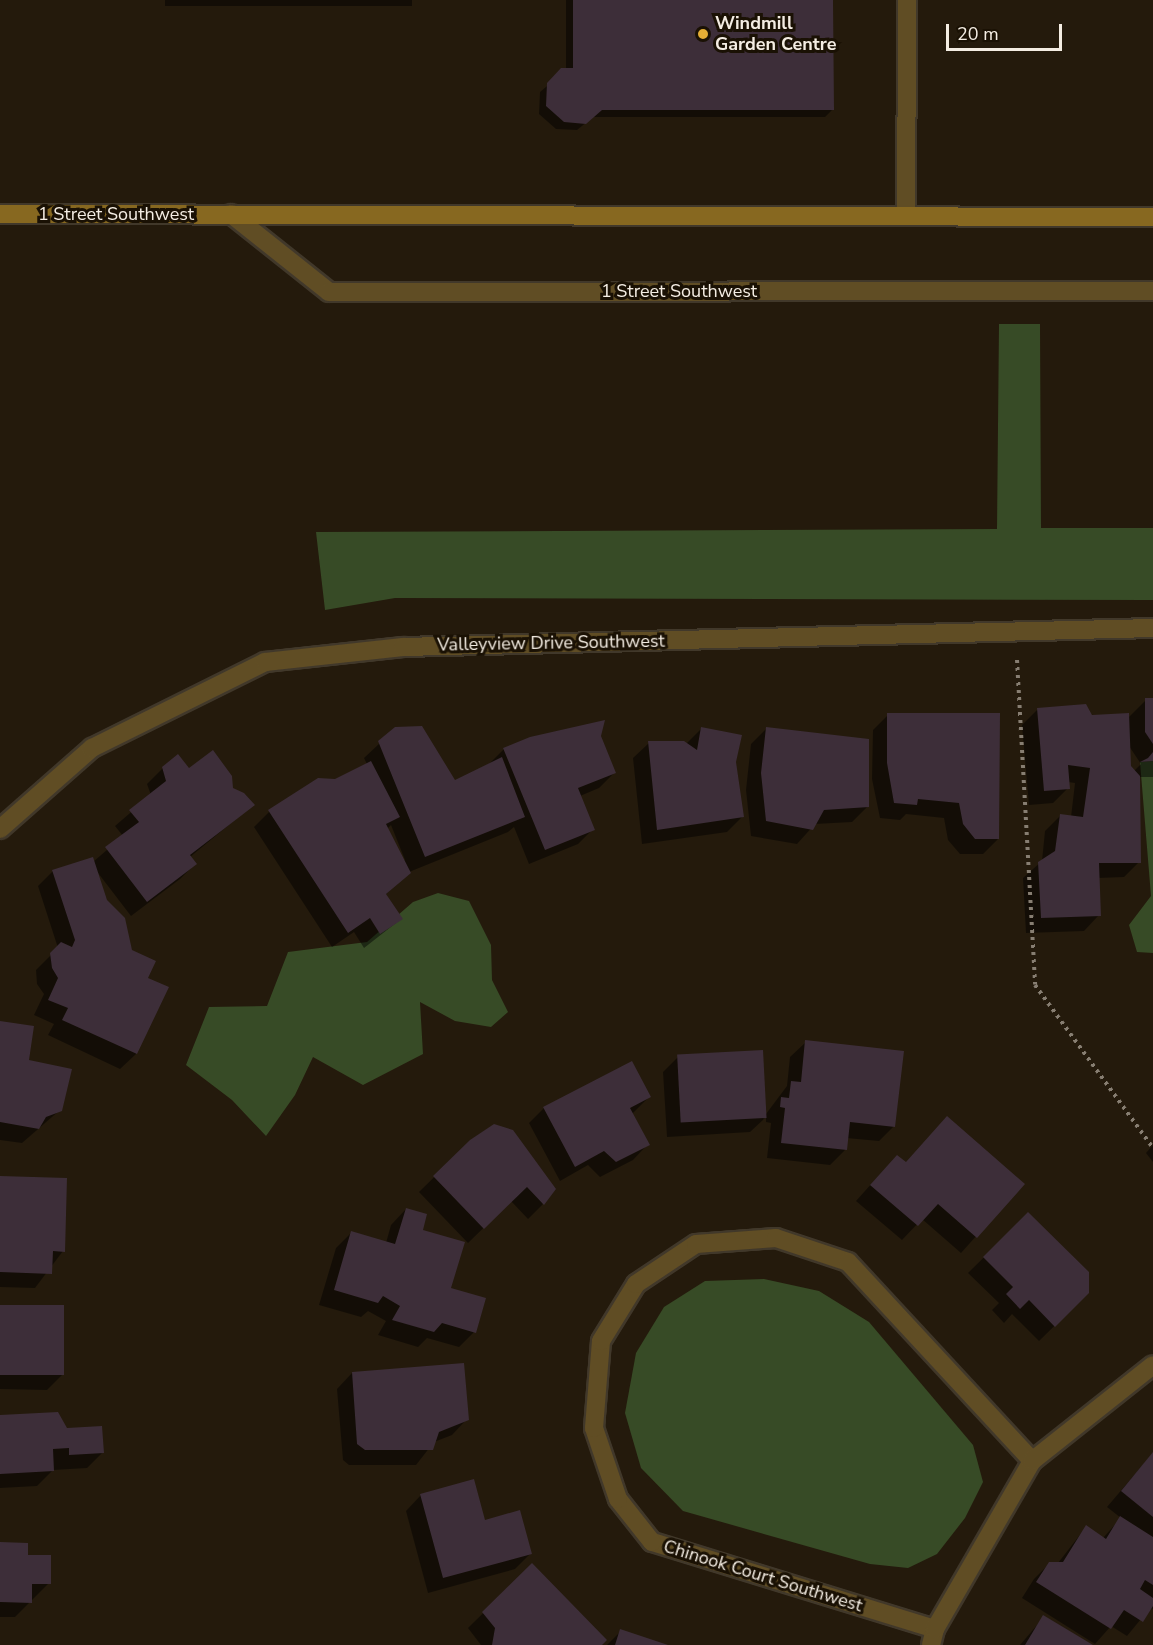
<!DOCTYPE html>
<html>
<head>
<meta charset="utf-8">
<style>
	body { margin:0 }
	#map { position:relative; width:1153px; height:1645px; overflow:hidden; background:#241a0c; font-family:"Nunito Sans",sans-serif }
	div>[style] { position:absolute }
	.green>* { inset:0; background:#374b26 }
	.shadow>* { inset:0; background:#0007; transform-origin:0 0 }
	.building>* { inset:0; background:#3d2e39; transform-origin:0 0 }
	.path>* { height:4px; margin-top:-2px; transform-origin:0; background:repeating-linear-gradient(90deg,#877e72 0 3px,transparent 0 7.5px) }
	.roads { filter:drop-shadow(2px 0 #41382a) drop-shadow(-2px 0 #41382a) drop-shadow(0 2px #41382a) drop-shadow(0 -2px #41382a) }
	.street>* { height:18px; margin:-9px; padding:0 9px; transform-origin:9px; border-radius:9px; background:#604d24 }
	.secondary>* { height:18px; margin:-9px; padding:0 9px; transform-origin:9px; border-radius:9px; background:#876820 }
	.dots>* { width:16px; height:16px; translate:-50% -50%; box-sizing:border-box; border:3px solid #1a1104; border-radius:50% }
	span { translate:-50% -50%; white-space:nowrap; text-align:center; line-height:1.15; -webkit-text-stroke:6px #1a1104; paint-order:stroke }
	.poi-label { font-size:18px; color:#f4ede3; font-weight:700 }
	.left { translate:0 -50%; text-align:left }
	.street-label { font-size:18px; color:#f4ede3 }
	.scale { position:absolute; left:946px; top:24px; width:116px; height:27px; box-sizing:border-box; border:3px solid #f4ede3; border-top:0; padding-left:8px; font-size:18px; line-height:21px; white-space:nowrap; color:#f4ede3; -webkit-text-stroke:4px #1a1104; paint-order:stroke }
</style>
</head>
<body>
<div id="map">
	<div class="green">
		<div style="clip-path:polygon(999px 324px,1040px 324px,1041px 528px,1153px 528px,1153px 600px,395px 598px,325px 610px,316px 532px,997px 529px)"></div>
		<div style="clip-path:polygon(1153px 761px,1153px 953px,1137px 952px,1129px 925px,1151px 896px,1140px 762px)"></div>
		<div style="clip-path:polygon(438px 893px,469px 901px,491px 945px,492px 980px,508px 1012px,491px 1027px,455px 1021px,420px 1002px,423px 1054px,363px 1085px,313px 1057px,295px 1095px,266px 1136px,232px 1100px,186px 1065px,209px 1007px,267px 1006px,288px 952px,367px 942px,413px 902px)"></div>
		<div style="clip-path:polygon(764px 1279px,819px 1291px,869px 1322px,973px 1445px,983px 1482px,965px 1518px,937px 1554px,908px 1568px,870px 1564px,683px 1511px,641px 1468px,625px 1413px,636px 1353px,664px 1307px,705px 1281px)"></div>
	</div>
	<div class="shadow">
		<div style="left:165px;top:0;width:247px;height:6px"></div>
		<div style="clip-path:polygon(566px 0,832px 0,832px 110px,825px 117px,593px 117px,577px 130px,556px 129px,539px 114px,540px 92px,566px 70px)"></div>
		<div style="clip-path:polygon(evenodd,1146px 700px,1153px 700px,1153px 777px,1138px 777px,1139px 862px,1124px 877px,1098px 878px,1099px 915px,1084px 931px,1026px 933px,1023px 878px,1042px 861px,1045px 831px,1060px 816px,1071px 817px,1075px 783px,1068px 782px,1068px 788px,1053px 803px,1029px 805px,1022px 725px,1037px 710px,1128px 718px,1146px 700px,1129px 746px,1141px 764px,1134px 771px,1130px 766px,1129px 746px)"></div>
		<div style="clip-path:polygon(888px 715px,998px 839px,983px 854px,960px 854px,948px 840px,944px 818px,906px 814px,900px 820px,880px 818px,872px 779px,873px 730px)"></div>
		<div style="clip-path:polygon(702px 728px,735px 762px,743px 816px,727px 832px,642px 844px,633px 758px,649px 743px,686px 744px)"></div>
		<div style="clip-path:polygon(766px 729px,867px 807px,852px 822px,815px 824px,797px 844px,751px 836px,746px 790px,751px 744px)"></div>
		<div style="clip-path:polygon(evenodd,600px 736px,614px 773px,599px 788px,580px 796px,593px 829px,578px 844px,529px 864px,514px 827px,508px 832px,409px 872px,385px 895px,401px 919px,364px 948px,354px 932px,332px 947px,254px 827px,269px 812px,318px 780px,336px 781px,367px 764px,364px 758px,380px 743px,454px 782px,489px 764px,504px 749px,600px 736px,391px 825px,405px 860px,403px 861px,387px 829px,391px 825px)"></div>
		<div style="clip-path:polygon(163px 768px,189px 770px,231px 789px,253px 805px,190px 857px,195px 864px,180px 879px,131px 916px,95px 869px,105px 901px,146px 979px,167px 987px,136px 1054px,120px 1069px,48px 1035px,54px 1024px,34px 1015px,44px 994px,37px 984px,36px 970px,58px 948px,38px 886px,53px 871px,93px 862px,123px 836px,115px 826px,151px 795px,147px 784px)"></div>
		<div style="clip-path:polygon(0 1022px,60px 1110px,22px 1143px,0 1140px)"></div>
		<div style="clip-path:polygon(806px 1042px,894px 1126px,879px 1141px,846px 1138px,845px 1150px,830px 1165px,767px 1158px,771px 1123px,766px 1122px,766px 1117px,750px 1132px,667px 1137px,663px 1072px,678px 1057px,766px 1114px,787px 1086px,790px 1057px)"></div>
		<div style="clip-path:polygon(649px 1097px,632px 1114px,648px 1144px,633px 1160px,600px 1177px,588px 1165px,560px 1181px,529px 1123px,544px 1108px)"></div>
		<div style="clip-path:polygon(947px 1118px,1023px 1184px,961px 1253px,922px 1219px,902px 1240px,856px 1201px,882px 1172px,905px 1164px)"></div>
		<div style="clip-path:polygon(494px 1126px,543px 1204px,528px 1219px,511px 1201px,468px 1243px,419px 1192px,471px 1141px)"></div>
		<div style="clip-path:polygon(1153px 1145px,1153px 1162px,1146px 1153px)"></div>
		<div style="clip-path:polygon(0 1178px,63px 1251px,35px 1288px,0 1287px)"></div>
		<div style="clip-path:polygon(406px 1209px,474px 1332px,459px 1347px,427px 1338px,418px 1347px,378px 1335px,386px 1321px,368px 1311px,361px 1317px,319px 1305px,336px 1248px,351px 1233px,386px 1243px,391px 1225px)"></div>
		<div style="clip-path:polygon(1028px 1214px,1088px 1293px,1039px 1341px,1012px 1314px,1004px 1323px,992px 1310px,999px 1303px,968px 1273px)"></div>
		<div style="clip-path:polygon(0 1306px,62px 1375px,47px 1390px,0 1389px)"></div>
		<div style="clip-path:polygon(352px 1373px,467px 1419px,452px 1435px,434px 1442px,416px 1465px,349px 1465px,343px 1460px,337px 1389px)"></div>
		<div style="clip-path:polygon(0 1417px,66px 1429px,102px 1453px,87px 1468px,53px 1470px,37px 1486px,0 1488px)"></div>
		<div style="clip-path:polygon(1153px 1453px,1153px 1609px,1150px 1608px,1127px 1636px,1111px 1626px,1095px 1644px,1022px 1598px,1034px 1579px,1050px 1563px,1058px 1563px,1086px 1527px,1103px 1538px,1121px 1518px,1107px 1507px)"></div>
		<div style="clip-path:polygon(421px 1495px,484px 1521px,530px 1554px,515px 1569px,428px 1593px,406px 1511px)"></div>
		<div style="clip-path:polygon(0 1544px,49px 1583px,15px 1617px,0 1617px)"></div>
		<div style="clip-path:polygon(532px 1565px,600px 1645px,481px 1645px,468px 1628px)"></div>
		<div style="clip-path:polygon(1044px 1617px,1090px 1645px,1020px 1645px)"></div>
		<div style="clip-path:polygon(621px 1631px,665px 1645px,607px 1645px)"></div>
	</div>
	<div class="building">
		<div style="clip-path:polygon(573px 0,833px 0,834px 110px,602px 110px,586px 124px,564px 122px,546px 106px,547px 83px,561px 68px,573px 68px)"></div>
		<div style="clip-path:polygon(1145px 698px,1153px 698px,1153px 744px,1145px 732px)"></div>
		<div style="clip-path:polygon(1086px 704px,1092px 715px,1129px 713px,1131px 766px,1140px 776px,1141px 863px,1099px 863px,1101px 916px,1041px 918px,1038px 862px,1055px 851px,1060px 814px,1083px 817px,1090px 768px,1068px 765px,1070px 789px,1044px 791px,1037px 708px)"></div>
		<div style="clip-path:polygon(887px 713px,1000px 713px,999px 839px,975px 839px,963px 824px,959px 803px,918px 799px,917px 805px,894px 803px,887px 763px)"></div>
		<div style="clip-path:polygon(605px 720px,601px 736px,616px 773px,578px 788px,595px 830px,545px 850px,503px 748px,530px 737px)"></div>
		<div style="clip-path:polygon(422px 726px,455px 780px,502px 757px,525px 817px,425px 857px,378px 741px,395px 727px)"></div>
		<div style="clip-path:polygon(701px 727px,742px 735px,736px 762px,744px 817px,657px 830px,648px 741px,684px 741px,697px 750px)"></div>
		<div style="clip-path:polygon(766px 727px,869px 739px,869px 807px,824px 810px,813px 830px,766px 821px,761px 773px)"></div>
		<div style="clip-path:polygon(213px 750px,232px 776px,233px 788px,244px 793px,255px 805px,190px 855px,197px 864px,147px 902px,105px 847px,139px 822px,129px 810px,166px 781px,162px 767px,178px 754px,189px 768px)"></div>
		<div style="clip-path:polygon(1153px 752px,1153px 761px,1140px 762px,1148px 758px)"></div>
		<div style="clip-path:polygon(371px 761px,400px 817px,386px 824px,411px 873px,386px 894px,403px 919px,380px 934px,370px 918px,348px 933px,268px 810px,318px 778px,335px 779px)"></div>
		<div style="clip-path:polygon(93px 857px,107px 900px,125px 918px,132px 950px,156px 961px,148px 978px,169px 987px,137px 1054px,62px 1020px,68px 1008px,48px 1000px,58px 978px,52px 968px,50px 953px,61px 942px,72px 947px,75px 940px,52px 870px)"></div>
		<div style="clip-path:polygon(0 1021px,34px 1026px,29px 1060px,72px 1069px,62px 1111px,46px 1117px,39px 1129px,0 1122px)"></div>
		<div style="clip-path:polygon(805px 1040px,904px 1051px,895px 1127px,850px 1122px,847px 1150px,781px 1143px,785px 1108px,780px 1107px,781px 1097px,789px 1098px,791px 1081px,801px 1082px)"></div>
		<div style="left:763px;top:1050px;width:68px;height:86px;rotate:87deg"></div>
		<div style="clip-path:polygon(632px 1061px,651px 1097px,630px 1108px,650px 1145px,616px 1162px,604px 1151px,575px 1167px,543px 1107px)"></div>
		<div style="clip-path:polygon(947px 1116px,1025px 1184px,977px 1238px,938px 1204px,918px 1226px,870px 1185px,897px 1155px,906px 1162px)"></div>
		<div style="clip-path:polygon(494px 1124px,513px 1130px,556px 1189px,544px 1205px,527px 1187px,484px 1229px,433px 1176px,470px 1140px)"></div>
		<div style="clip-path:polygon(0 1176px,67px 1178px,65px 1252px,53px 1251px,52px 1274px,0 1272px)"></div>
		<div style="clip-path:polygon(406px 1208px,427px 1214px,423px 1230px,465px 1242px,451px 1288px,486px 1298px,476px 1333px,442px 1323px,434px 1332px,392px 1320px,400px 1306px,383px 1296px,378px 1303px,334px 1290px,351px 1231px,395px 1244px)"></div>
		<div style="clip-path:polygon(1028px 1212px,1089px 1272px,1089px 1293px,1055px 1327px,1029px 1300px,1020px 1309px,1006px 1294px,1013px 1287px,983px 1257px)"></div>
		<div style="left:0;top:1305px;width:64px;height:70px"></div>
		<div style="clip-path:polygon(464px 1363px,469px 1420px,439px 1432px,433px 1450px,365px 1450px,357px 1444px,352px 1372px)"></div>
		<div style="clip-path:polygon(58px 1412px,67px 1428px,102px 1426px,104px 1453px,69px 1455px,69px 1448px,53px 1449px,54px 1471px,0 1474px,0 1415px)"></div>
		<div style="clip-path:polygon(1153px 1452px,1153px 1517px,1121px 1491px)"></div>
		<div style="clip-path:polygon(474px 1479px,485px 1520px,520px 1510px,532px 1554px,443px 1578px,420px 1494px)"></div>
		<div style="clip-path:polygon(1120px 1516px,1153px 1537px,1153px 1585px,1145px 1580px,1140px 1589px,1153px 1598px,1153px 1606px,1143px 1622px,1124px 1610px,1111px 1629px,1036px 1582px,1049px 1562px,1063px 1562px,1086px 1525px,1106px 1539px)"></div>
		<div style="clip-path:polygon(0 1542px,28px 1543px,28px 1555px,51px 1555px,51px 1584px,32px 1584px,32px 1603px,0 1602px)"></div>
		<div style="clip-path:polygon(532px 1563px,607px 1640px,602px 1645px,492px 1645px,495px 1628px,482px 1612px)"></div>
		<div style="clip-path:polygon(1043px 1615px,1093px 1645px,1025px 1645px)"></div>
		<div style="clip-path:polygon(620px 1629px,668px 1645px,615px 1645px)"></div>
	</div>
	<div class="path">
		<div style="left:1017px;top:660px;width:325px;rotate:86.8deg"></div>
		<div style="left:1035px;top:985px;width:201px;rotate:54.1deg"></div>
	</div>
	<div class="roads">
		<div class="street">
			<div style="left:231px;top:214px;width:125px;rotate:38.5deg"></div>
			<div style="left:329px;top:292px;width:824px;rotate:-0.07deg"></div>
			<div style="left:906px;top:216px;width:216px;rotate:-89.7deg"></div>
			<div style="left:0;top:829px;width:123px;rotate:-41.4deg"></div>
			<div style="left:92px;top:748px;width:193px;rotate:-26.4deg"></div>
			<div style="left:265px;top:662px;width:139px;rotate:-6.2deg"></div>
			<div style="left:403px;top:647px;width:750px;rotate:-1.45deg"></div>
			<div style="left:935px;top:1629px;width:296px;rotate:-162.9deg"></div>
			<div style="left:652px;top:1542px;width:55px;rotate:-128.3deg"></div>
			<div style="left:618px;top:1499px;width:75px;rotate:-108.7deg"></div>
			<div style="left:594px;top:1428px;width:87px;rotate:-85.4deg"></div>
			<div style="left:601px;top:1341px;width:67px;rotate:-58.4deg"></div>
			<div style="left:636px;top:1284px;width:72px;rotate:-33.7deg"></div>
			<div style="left:696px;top:1244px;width:80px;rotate:-4.3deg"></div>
			<div style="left:776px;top:1238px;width:76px;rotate:18.4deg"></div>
			<div style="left:848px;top:1262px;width:271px;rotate:47.2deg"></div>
			<div style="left:931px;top:1645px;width:16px;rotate:-76deg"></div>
			<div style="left:935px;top:1629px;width:194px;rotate:-60deg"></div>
			<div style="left:1032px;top:1461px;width:154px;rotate:-38.4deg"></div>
		</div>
		<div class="secondary">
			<div style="left:0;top:214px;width:1153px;rotate:0.15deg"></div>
		</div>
	</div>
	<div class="dots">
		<div style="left:703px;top:34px;background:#e4ad35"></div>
	</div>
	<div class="poi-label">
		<span class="left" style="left:715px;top:34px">Windmill<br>Garden Centre</span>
	</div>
	<div class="street-label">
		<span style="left:116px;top:214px">1 Street Southwest</span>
		<span style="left:679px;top:291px">1 Street Southwest</span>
		<span style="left:551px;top:643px;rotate:-1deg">Valleyview Drive Southwest</span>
		<span style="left:763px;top:1576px;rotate:17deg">Chinook Court Southwest</span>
	</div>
	<div class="scale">20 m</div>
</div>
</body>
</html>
